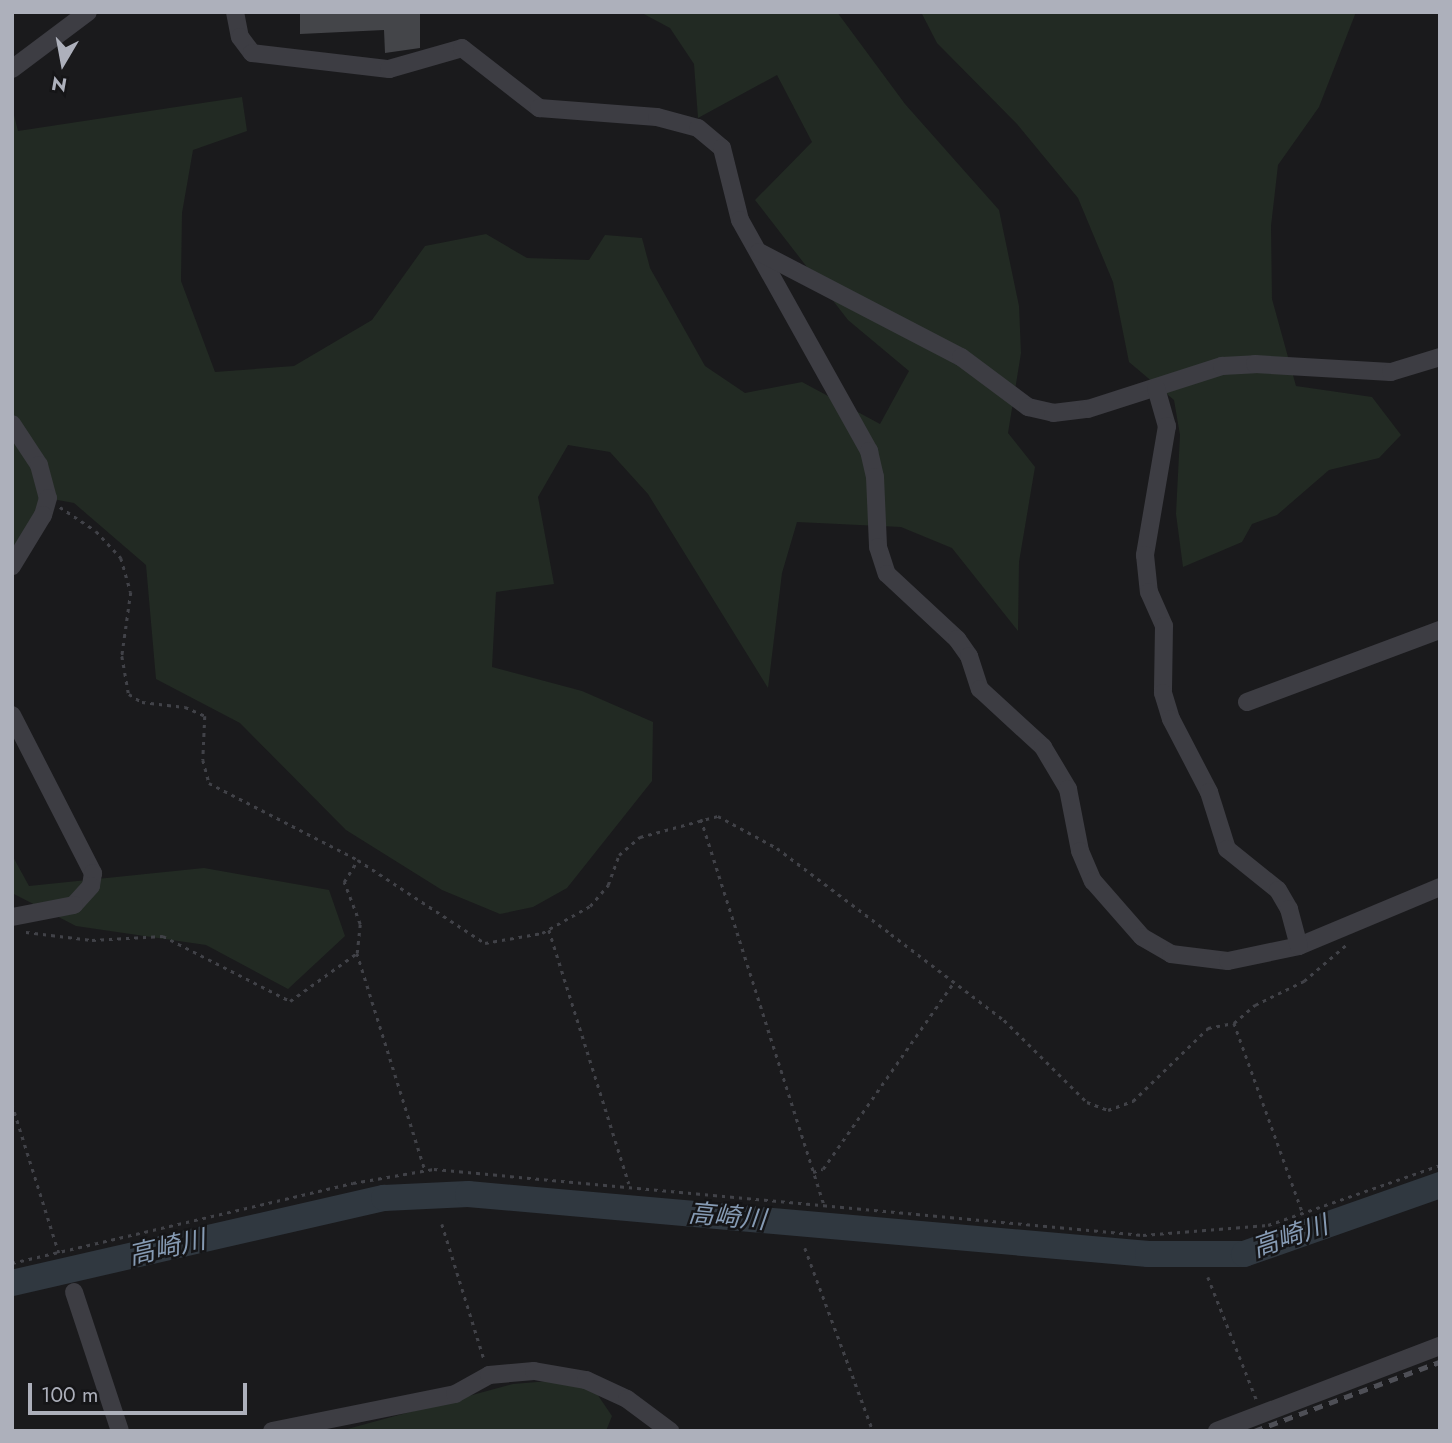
<!DOCTYPE html>
<html>
<head>
<meta charset="utf-8">
<style>
	body { margin:0 }
	#map { position:relative; width:1452px; height:1443px; overflow:hidden; background:#1a1a1c; font-family:Jost,"Noto Sans JP",sans-serif }
	div>[style] { position:absolute }
	.green>* { inset:0; background:#222a23 }
	.river>* { height:26px; margin:-13px; padding:0 13px; transform-origin:13px; border-radius:13px; background:#303840 }
	.building>* { inset:0; background:#444549 }
	.path>* { height:2.5px; margin-top:-1.25px; transform-origin:0; background:repeating-linear-gradient(90deg,#414248 0 3.5px,transparent 0 8.5px) }
	.minor>* { height:18px; margin:-9px; padding:0 9px; transform-origin:9px; border-radius:9px; background:#3d3d43 }
	.rail>* { height:4.5px; margin-top:-2.25px; transform-origin:0; background:repeating-linear-gradient(90deg,#4e4f56 0 9px,transparent 0 16px) }
	span { translate:-50% -50%; white-space:nowrap; text-align:center; line-height:1.15; -webkit-text-stroke:5px #151517; paint-order:stroke }
	.water-label { font-size:26px; color:#869bb4; font-style:italic }
	.frame { position:absolute; inset:0; border:14px solid #adb0bb; pointer-events:none }
	.north { position:absolute; left:28px; top:28px; width:70px; height:70px; -webkit-text-stroke:5px #151517; paint-order:stroke; rotate:190deg; font-size:19px; font-weight:700; line-height:28px; text-align:center; color:#adb0bb }
	.north::after { content:''; display:block; margin:auto; width:24px; height:32px; background:#adb0bb; clip-path:polygon(50% 0,100% 100%,50% 72%,0 100%) }
	.scale { position:absolute; left:28px; top:1383px; width:219px; height:32px; box-sizing:border-box; border:4px solid #adb0bb; border-top:0; padding-left:9px; font-size:21px; line-height:24px; white-space:nowrap; color:#adb0bb; -webkit-text-stroke:5px #151517; paint-order:stroke }
</style>
</head>
<body>
<div id="map">
	<div class="green">
		<div style="clip-path:polygon(640px 12px,837px 12px,905px 104px,999px 210px,1019px 306px,1021px 353px,1008px 433px,1035px 467px,1019px 562px,1018px 631px,952px 548px,901px 527px,797px 522px,782px 573px,768px 688px,648px 494px,610px 452px,568px 445px,538px 497px,554px 584px,496px 592px,492px 667px,582px 691px,653px 722px,652px 781px,567px 888px,533px 907px,500px 914px,442px 890px,346px 830px,240px 723px,156px 679px,146px 565px,74px 503px,47px 498px,12px 558px,12px 107px,18px 131px,242px 97px,247px 131px,193px 150px,182px 213px,181px 281px,215px 372px,294px 366px,372px 320px,425px 246px,486px 234px,527px 258px,589px 260px,605px 235px,642px 238px,650px 268px,705px 366px,745px 393px,802px 382px,880px 424px,909px 371px,848px 320px,755px 200px,812px 142px,777px 75px,698px 118px,694px 64px,670px 28px)"></div>
		<div style="clip-path:polygon(921px 12px,1356px 12px,1319px 107px,1278px 165px,1271px 226px,1272px 299px,1296px 386px,1372px 397px,1401px 435px,1379px 458px,1329px 470px,1277px 515px,1252px 524px,1242px 542px,1183px 567px,1176px 514px,1180px 435px,1174px 400px,1129px 362px,1113px 282px,1078px 198px,1017px 124px,937px 43px)"></div>
		<div style="clip-path:polygon(12px 855px,29px 886px,204px 868px,329px 890px,345px 936px,288px 989px,206px 945px,76px 926px,12px 893px)"></div>
		<div style="clip-path:polygon(561px 1380px,593px 1388px,612px 1416px,606px 1431px,340px 1431px,513px 1384px)"></div>
	</div>
	<div class="river">
		<div style="left:12px;top:1283px;width:382px;rotate:-12.9deg"></div>
		<div style="left:384px;top:1198px;width:84px;rotate:-2.7deg"></div>
		<div style="left:468px;top:1194px;width:683px;rotate:5.04deg"></div>
		<div style="left:1148px;top:1254px;width:96px"></div>
		<div style="left:1244px;top:1254px;width:208px;rotate:-19.4deg"></div>
	</div>
	<div class="building">
		<div style="clip-path:polygon(300px 12px,420px 12px,420px 48px,385px 53px,384px 30px,300px 34px)"></div>
	</div>
	<div class="path">
		<div style="left:60px;top:507px;width:43px;rotate:33.7deg"></div>
		<div style="left:96px;top:531px;width:37px;rotate:47deg"></div>
		<div style="left:121px;top:558px;width:35px;rotate:74deg"></div>
		<div style="left:131px;top:592px;width:65px;rotate:98deg"></div>
		<div style="left:122px;top:656px;width:39px;rotate:80deg"></div>
		<div style="left:129px;top:694px;width:15px;rotate:32deg"></div>
		<div style="left:142px;top:702px;width:43px;rotate:6.6deg"></div>
		<div style="left:185px;top:707px;width:22px;rotate:24deg"></div>
		<div style="left:205px;top:716px;width:44px;rotate:92.6deg"></div>
		<div style="left:203px;top:760px;width:24px;rotate:75deg"></div>
		<div style="left:209px;top:783px;width:168px;rotate:27.3deg"></div>
		<div style="left:358px;top:860px;width:152px;rotate:33.2deg"></div>
		<div style="left:485px;top:943px;width:58px;rotate:-10deg"></div>
		<div style="left:542px;top:933px;width:55px;rotate:-29.4deg"></div>
		<div style="left:590px;top:906px;width:28px;rotate:-49deg"></div>
		<div style="left:608px;top:885px;width:32px;rotate:-70deg"></div>
		<div style="left:619px;top:855px;width:28px;rotate:-41deg"></div>
		<div style="left:640px;top:837px;width:81px;rotate:-15.1deg"></div>
		<div style="left:718px;top:816px;width:67px;rotate:28.5deg"></div>
		<div style="left:777px;top:848px;width:143px;rotate:37deg"></div>
		<div style="left:891px;top:934px;width:142px;rotate:37.3deg"></div>
		<div style="left:1004px;top:1020px;width:117px;rotate:44.7deg"></div>
		<div style="left:1087px;top:1102px;width:22px;rotate:21deg"></div>
		<div style="left:1108px;top:1110px;width:27px;rotate:-20deg"></div>
		<div style="left:1133px;top:1101px;width:105px;rotate:-44.2deg"></div>
		<div style="left:1208px;top:1028px;width:26px;rotate:-11deg"></div>
		<div style="left:1234px;top:1023px;width:28px;rotate:-41deg"></div>
		<div style="left:1255px;top:1005px;width:55px;rotate:-26.1deg"></div>
		<div style="left:1304px;top:981px;width:55px;rotate:-40.6deg"></div>
		<div style="left:701px;top:819px;width:405px;rotate:72.3deg"></div>
		<div style="left:549px;top:930px;width:266px;rotate:72.5deg"></div>
		<div style="left:26px;top:932px;width:66px;rotate:6.9deg"></div>
		<div style="left:92px;top:940px;width:71px;rotate:-3.2deg"></div>
		<div style="left:163px;top:936px;width:143px;rotate:27.1deg"></div>
		<div style="left:290px;top:1001px;width:82px;rotate:-35.6deg"></div>
		<div style="left:357px;top:953px;width:29px;rotate:-84deg"></div>
		<div style="left:360px;top:924px;width:45px;rotate:-110.9deg"></div>
		<div style="left:344px;top:882px;width:26px;rotate:-58deg"></div>
		<div style="left:357px;top:953px;width:227px;rotate:72.6deg"></div>
		<div style="left:1234px;top:1023px;width:203px;rotate:70.1deg"></div>
		<div style="left:12px;top:1104px;width:156px;rotate:72.5deg"></div>
		<div style="left:813px;top:1172px;width:10px;rotate:-17deg"></div>
		<div style="left:823px;top:1169px;width:228px;rotate:-55deg"></div>
		<div style="left:442px;top:1224px;width:141px;rotate:72.7deg"></div>
		<div style="left:805px;top:1248px;width:195px;rotate:69.6deg"></div>
		<div style="left:12px;top:1263px;width:350px;rotate:-13.2deg"></div>
		<div style="left:353px;top:1183px;width:82px;rotate:-9.8deg"></div>
		<div style="left:434px;top:1169px;width:712px;rotate:5.32deg"></div>
		<div style="left:1143px;top:1235px;width:125px;rotate:-4.6deg"></div>
		<div style="left:1268px;top:1225px;width:182px;rotate:-19.2deg"></div>
		<div style="left:1208px;top:1277px;width:133px;rotate:68.4deg"></div>
	</div>
	<div class="minor">
		<div style="left:235px;top:12px;width:25px;rotate:79deg"></div>
		<div style="left:240px;top:37px;width:20px;rotate:53deg"></div>
		<div style="left:252px;top:53px;width:138px;rotate:6.7deg"></div>
		<div style="left:389px;top:69px;width:76px;rotate:-16deg"></div>
		<div style="left:462px;top:48px;width:98px;rotate:37.9deg"></div>
		<div style="left:539px;top:108px;width:118px;rotate:4.4deg"></div>
		<div style="left:657px;top:117px;width:42px;rotate:15deg"></div>
		<div style="left:698px;top:128px;width:31px;rotate:40deg"></div>
		<div style="left:722px;top:148px;width:74px;rotate:76deg"></div>
		<div style="left:740px;top:220px;width:265px;rotate:60.8deg"></div>
		<div style="left:869px;top:451px;width:27px;rotate:77deg"></div>
		<div style="left:875px;top:477px;width:70px;rotate:87.5deg"></div>
		<div style="left:878px;top:547px;width:28px;rotate:72deg"></div>
		<div style="left:887px;top:574px;width:96px;rotate:42.9deg"></div>
		<div style="left:957px;top:639px;width:21px;rotate:55deg"></div>
		<div style="left:969px;top:656px;width:35px;rotate:72deg"></div>
		<div style="left:980px;top:689px;width:86px;rotate:42.6deg"></div>
		<div style="left:1043px;top:747px;width:49px;rotate:59.2deg"></div>
		<div style="left:1068px;top:789px;width:63px;rotate:79deg"></div>
		<div style="left:1080px;top:851px;width:33px;rotate:67deg"></div>
		<div style="left:1093px;top:881px;width:74px;rotate:48.8deg"></div>
		<div style="left:1142px;top:937px;width:34px;rotate:30deg"></div>
		<div style="left:1171px;top:954px;width:57px;rotate:7deg"></div>
		<div style="left:1228px;top:961px;width:73px;rotate:-11.9deg"></div>
		<div style="left:1299px;top:946px;width:153px;rotate:-22.7deg"></div>
		<div style="left:12px;top:69px;width:95px;rotate:-36.9deg"></div>
		<div style="left:759px;top:252px;width:228px;rotate:27.5deg"></div>
		<div style="left:961px;top:357px;width:84px;rotate:36.7deg"></div>
		<div style="left:1028px;top:407px;width:26px;rotate:13deg"></div>
		<div style="left:1053px;top:413px;width:35px;rotate:-7deg"></div>
		<div style="left:1088px;top:409px;width:141px;rotate:-17.8deg"></div>
		<div style="left:1222px;top:366px;width:33px;rotate:-3deg"></div>
		<div style="left:1255px;top:364px;width:136px;rotate:3.4deg"></div>
		<div style="left:1391px;top:372px;width:51px;rotate:-17deg"></div>
		<div style="left:1156px;top:388px;width:40px;rotate:74deg"></div>
		<div style="left:1167px;top:426px;width:131px;rotate:99.7deg"></div>
		<div style="left:1145px;top:555px;width:37px;rotate:84deg"></div>
		<div style="left:1149px;top:592px;width:37px;rotate:66deg"></div>
		<div style="left:1164px;top:626px;width:67px;rotate:90.9deg"></div>
		<div style="left:1163px;top:693px;width:27px;rotate:73deg"></div>
		<div style="left:1171px;top:719px;width:82px;rotate:62.5deg"></div>
		<div style="left:1209px;top:792px;width:60px;rotate:72.5deg"></div>
		<div style="left:1227px;top:849px;width:65px;rotate:38.8deg"></div>
		<div style="left:1278px;top:890px;width:22px;rotate:60deg"></div>
		<div style="left:1289px;top:909px;width:38px;rotate:75deg"></div>
		<div style="left:12px;top:424px;width:49px;rotate:56.6deg"></div>
		<div style="left:39px;top:465px;width:34px;rotate:75deg"></div>
		<div style="left:48px;top:498px;width:18px;rotate:106deg"></div>
		<div style="left:43px;top:515px;width:60px;rotate:121.3deg"></div>
		<div style="left:1247px;top:702px;width:206px;rotate:-20.5deg"></div>
		<div style="left:12px;top:715px;width:178px;rotate:62.9deg"></div>
		<div style="left:93px;top:873px;width:13px;rotate:99deg"></div>
		<div style="left:91px;top:886px;width:25px;rotate:132deg"></div>
		<div style="left:74px;top:905px;width:63px;rotate:169deg"></div>
		<div style="left:74px;top:1292px;width:146px;rotate:71.7deg"></div>
		<div style="left:272px;top:1431px;width:187px;rotate:-11.4deg"></div>
		<div style="left:455px;top:1394px;width:39px;rotate:-29deg"></div>
		<div style="left:489px;top:1375px;width:45px;rotate:-5.1deg"></div>
		<div style="left:534px;top:1371px;width:53px;rotate:9.8deg"></div>
		<div style="left:586px;top:1380px;width:45px;rotate:24.9deg"></div>
		<div style="left:627px;top:1399px;width:54px;rotate:36.7deg"></div>
		<div style="left:1217px;top:1431px;width:239px;rotate:-20.9deg"></div>
	</div>
	<div class="rail">
		<div style="left:1254px;top:1431px;width:198px;rotate:-20.4deg"></div>
	</div>
	<div class="water-label">
		<span style="left:727px;top:1217px;rotate:5deg">高崎川</span>
		<span style="left:1290px;top:1237px;rotate:-19deg">高崎川</span>
		<span style="left:167px;top:1248px;rotate:-13deg">高崎川</span>
	</div>
	<div class="frame"></div>
	<div class="north">N</div>
	<div class="scale">100 m</div>
</div>
</body>
</html>
